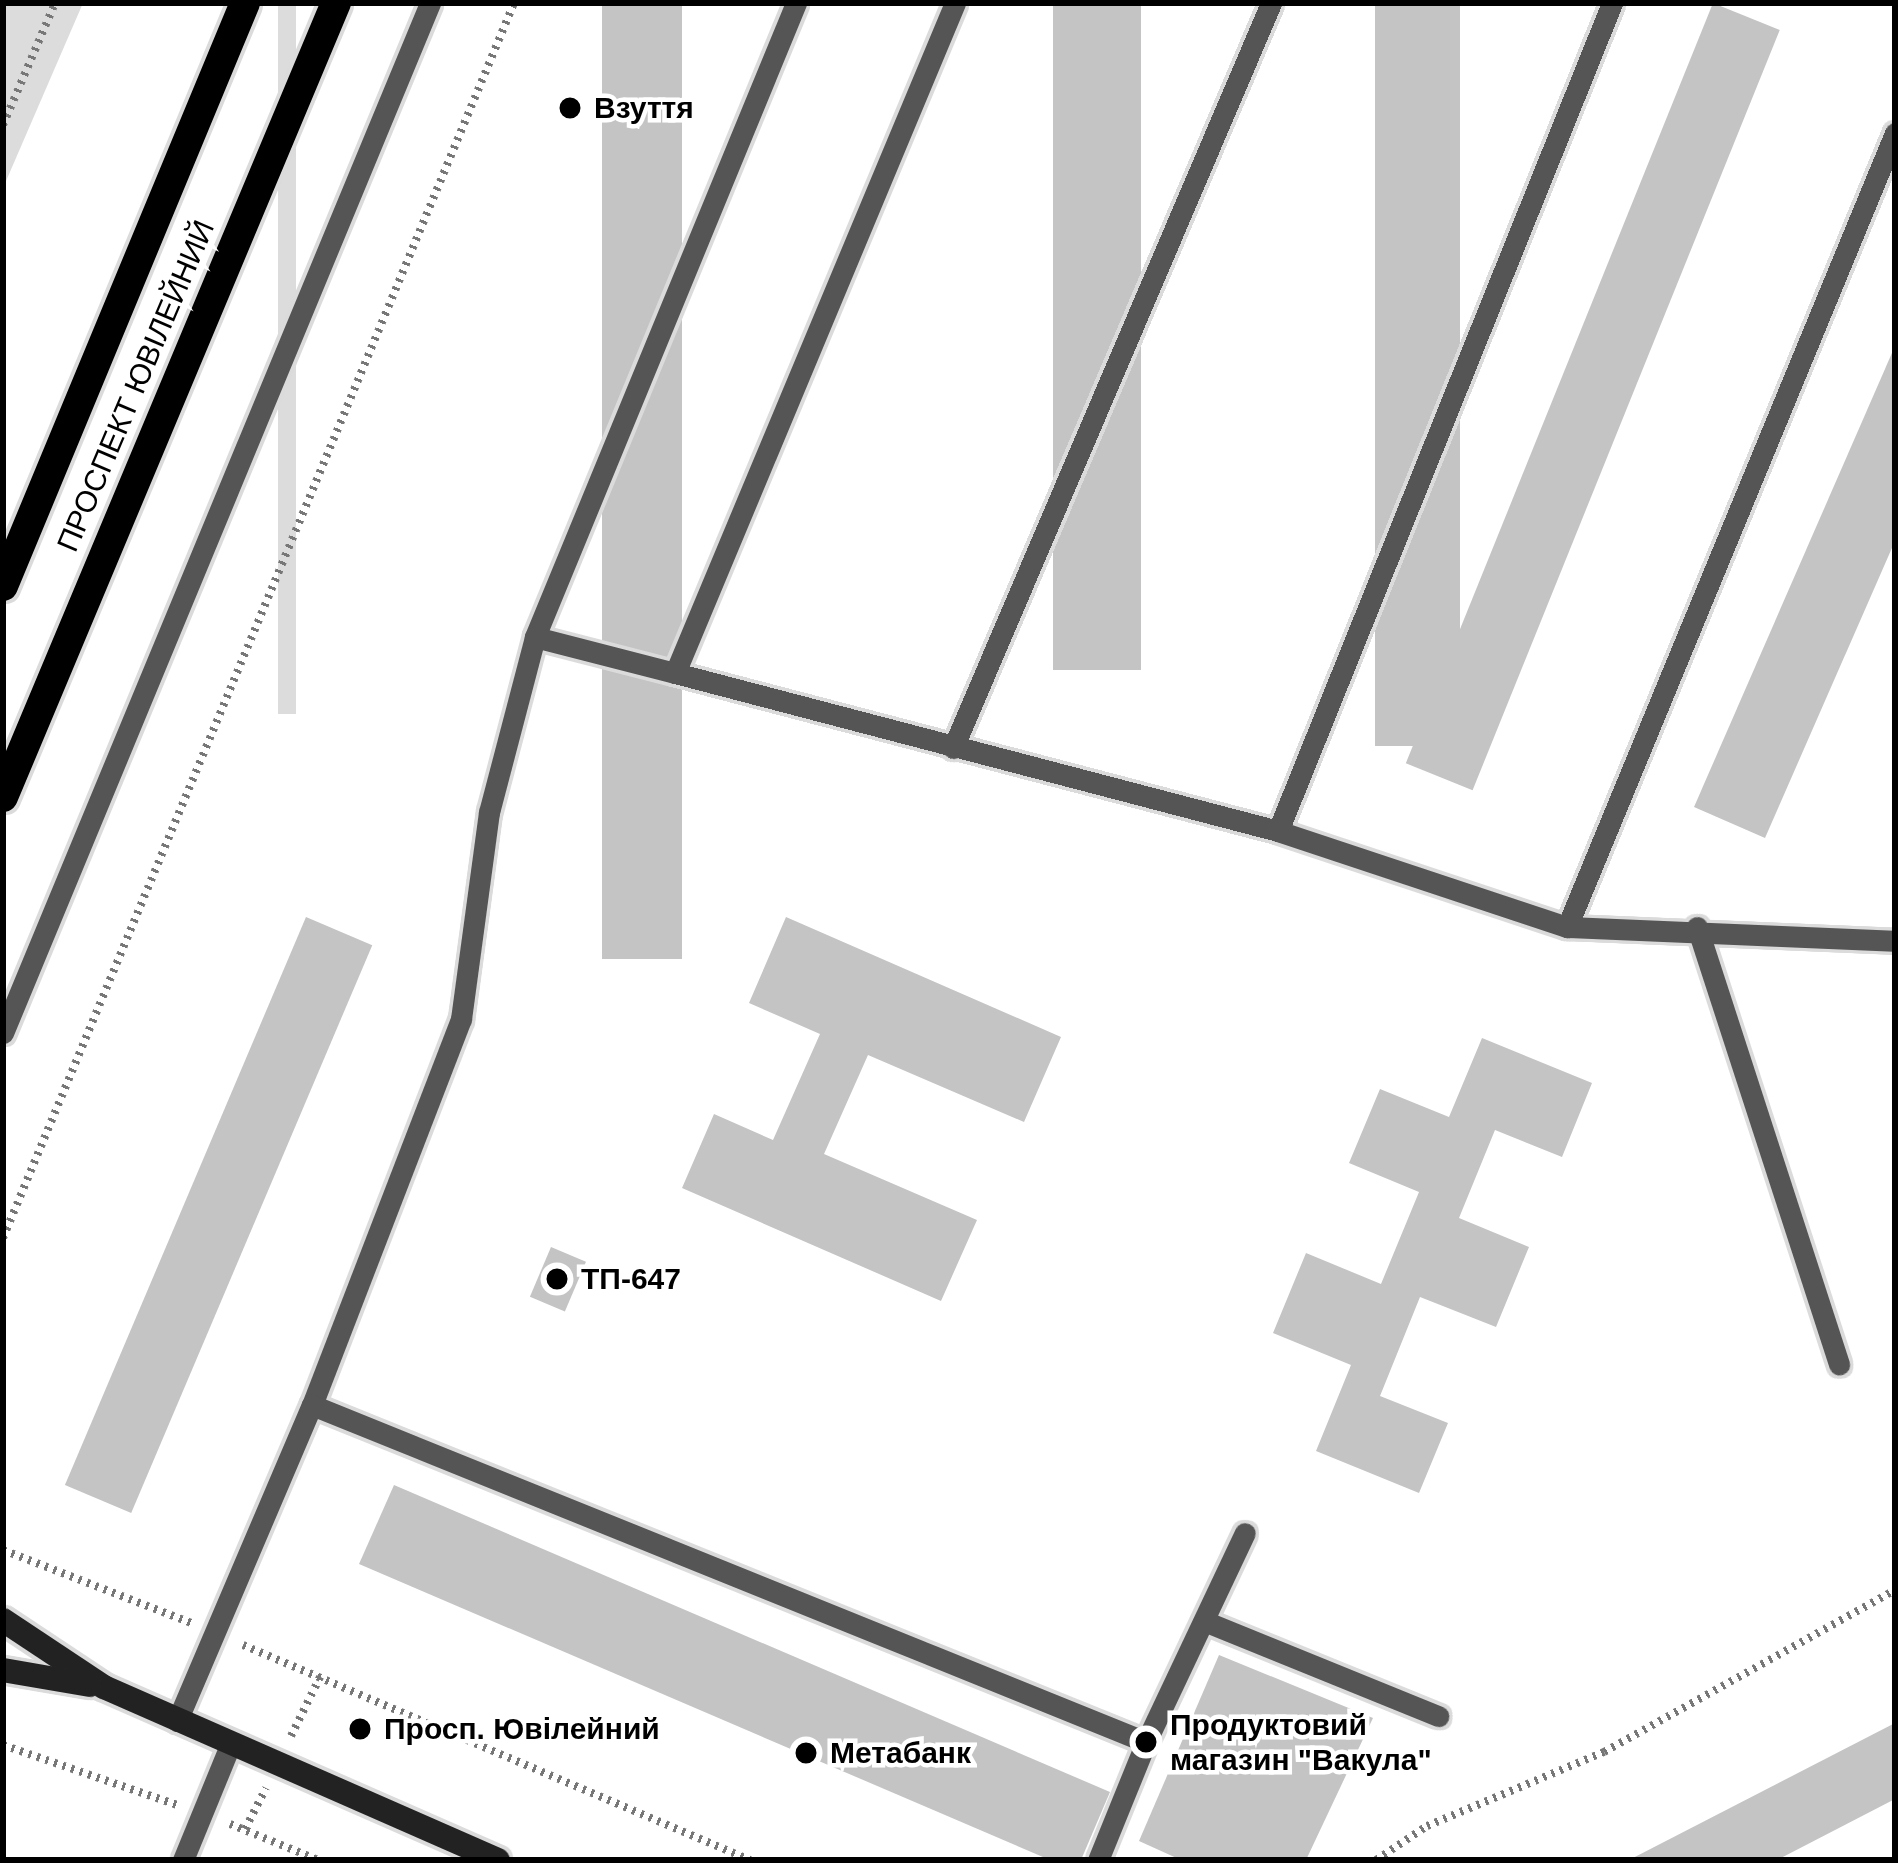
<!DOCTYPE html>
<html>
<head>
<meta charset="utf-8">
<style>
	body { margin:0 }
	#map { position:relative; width:1898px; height:1863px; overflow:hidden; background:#fff; font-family:Arial,sans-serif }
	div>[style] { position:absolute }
	.green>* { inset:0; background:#dcdcdc; transform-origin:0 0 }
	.building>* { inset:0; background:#c4c4c4; transform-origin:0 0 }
	.path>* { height:8px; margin-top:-4px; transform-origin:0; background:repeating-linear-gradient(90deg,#777 0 3px,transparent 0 9px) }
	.roads { filter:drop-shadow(3px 0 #dbdbdb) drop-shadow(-3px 0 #dbdbdb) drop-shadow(0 3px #dbdbdb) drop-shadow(0 -3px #dbdbdb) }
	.lane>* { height:21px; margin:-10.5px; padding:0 10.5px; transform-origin:10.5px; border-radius:10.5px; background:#555 }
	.secondary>* { height:24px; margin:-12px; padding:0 12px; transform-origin:12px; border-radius:12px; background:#222 }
	.primary>* { height:30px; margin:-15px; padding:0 15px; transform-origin:15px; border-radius:15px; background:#000 }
	.dots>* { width:33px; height:33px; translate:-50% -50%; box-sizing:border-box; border:6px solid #fff; border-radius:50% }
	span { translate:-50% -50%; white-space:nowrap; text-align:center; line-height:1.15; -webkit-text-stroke:9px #fff; paint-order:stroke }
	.poi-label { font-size:30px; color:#000; font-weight:700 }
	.left { translate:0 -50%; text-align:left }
	.street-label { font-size:30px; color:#000 }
	.frame { position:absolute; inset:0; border:6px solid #000; pointer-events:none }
</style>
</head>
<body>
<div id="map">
	<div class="green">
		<div style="clip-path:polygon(3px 3px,83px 3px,3px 188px)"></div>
		<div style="left:278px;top:3px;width:18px;height:711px"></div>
	</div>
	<div class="building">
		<div style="left:602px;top:3px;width:80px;height:956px"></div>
		<div style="left:1053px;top:3px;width:88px;height:667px"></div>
		<div style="left:1375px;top:3px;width:85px;height:743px"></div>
		<div style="left:1713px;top:3px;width:72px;height:820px;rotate:22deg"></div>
		<div style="clip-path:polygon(1895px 346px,1895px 541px,1765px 838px,1694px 807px)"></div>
		<div style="left:306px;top:917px;width:72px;height:617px;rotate:23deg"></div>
		<div style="clip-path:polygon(786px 917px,1061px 1037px,1024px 1122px,868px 1055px,824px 1154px,977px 1220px,941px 1301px,682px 1188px,714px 1114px,773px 1140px,820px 1034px,749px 1003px)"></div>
		<div style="clip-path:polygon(1482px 1038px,1592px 1083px,1562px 1157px,1495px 1130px,1459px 1218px,1529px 1247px,1496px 1327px,1420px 1297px,1380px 1396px,1448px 1423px,1419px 1493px,1316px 1451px,1351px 1365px,1273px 1333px,1306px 1253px,1381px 1284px,1419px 1192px,1349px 1163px,1380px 1089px,1449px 1117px)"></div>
		<div style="left:551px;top:1247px;width:38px;height:54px;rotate:23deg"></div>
		<div style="clip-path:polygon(394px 1485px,1110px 1792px,1081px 1860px,1050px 1860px,359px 1564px)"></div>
		<div style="clip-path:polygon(1219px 1655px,1373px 1718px,1306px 1860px,1181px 1860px,1139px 1841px)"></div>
		<div style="clip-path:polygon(1895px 1723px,1895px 1799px,1777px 1860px,1629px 1860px)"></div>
	</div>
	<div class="path">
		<div style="left:3px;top:125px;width:133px;rotate:-66.9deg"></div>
		<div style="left:3px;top:1238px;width:1337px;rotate:-67.52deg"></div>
		<div style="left:3px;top:1550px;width:202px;rotate:21.2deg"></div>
		<div style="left:243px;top:1645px;width:551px;rotate:22.98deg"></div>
		<div style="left:291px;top:1736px;width:66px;rotate:-63.8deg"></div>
		<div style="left:3px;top:1745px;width:184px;rotate:19deg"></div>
		<div style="left:230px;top:1824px;width:95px;rotate:22.2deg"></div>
		<div style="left:245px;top:1829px;width:46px;rotate:-62.9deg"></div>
		<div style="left:1376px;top:1860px;width:61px;rotate:-33.7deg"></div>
		<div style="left:1427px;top:1826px;width:192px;rotate:-22.7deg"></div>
		<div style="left:1604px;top:1752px;width:333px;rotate:-29.1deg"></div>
	</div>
	<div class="roads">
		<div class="lane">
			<div style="left:796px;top:3px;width:686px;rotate:112.38deg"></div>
			<div style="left:535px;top:637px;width:145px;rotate:14.4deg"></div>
			<div style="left:675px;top:673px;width:726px;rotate:-67.32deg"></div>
			<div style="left:535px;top:637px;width:181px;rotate:104.7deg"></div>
			<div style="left:489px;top:812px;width:209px;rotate:97.7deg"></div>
			<div style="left:461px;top:1019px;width:414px;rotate:111.1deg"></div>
			<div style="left:312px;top:1405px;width:900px;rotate:22deg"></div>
			<div style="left:1146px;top:1742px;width:127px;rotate:112.1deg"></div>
			<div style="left:675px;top:673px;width:623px;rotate:14.68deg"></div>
			<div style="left:1278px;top:831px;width:305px;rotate:18.4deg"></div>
			<div style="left:1567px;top:927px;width:328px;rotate:2.4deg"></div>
			<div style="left:953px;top:748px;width:810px;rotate:-66.88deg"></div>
			<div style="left:1278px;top:831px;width:893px;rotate:-68.03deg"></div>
			<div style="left:1567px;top:927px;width:859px;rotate:-67.55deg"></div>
			<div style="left:1697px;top:927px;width:460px;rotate:72deg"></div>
			<div style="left:3px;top:1033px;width:1115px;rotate:-67.48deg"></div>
			<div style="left:1204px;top:1621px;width:253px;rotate:22.1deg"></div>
			<div style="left:177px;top:1721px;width:344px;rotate:-66.9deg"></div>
			<div style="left:1146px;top:1742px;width:231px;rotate:-64.7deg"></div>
			<div style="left:183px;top:1860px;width:121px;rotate:-67.7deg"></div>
		</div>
		<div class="secondary">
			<div style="left:3px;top:1620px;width:121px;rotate:33.6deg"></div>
			<div style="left:104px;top:1687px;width:430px;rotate:23.7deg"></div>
			<div style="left:3px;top:1670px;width:88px;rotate:9.8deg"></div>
		</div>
		<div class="primary">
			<div style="left:3px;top:586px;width:631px;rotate:-67.46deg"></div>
			<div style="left:3px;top:797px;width:861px;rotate:-67.25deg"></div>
		</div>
	</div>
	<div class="dots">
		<div style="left:570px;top:108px;background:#000"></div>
		<div style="left:557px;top:1279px;background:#000"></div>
		<div style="left:360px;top:1729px;background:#000"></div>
		<div style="left:1146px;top:1742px;background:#000"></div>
		<div style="left:806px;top:1753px;background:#000"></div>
	</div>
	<div class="poi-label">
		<span class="left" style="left:594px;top:108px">Взуття</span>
		<span class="left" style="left:581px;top:1279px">ТП-647</span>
		<span class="left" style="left:1170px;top:1742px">Продуктовий<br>магазин "Вакула"</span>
		<span class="left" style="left:384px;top:1729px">Просп. Ювілейний</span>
		<span class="left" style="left:830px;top:1753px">Метабанк</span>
	</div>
	<div class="street-label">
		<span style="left:136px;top:386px;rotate:-67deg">ПРОСПЕКТ ЮВІЛЕЙНИЙ</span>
	</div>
	<div class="frame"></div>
</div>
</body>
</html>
